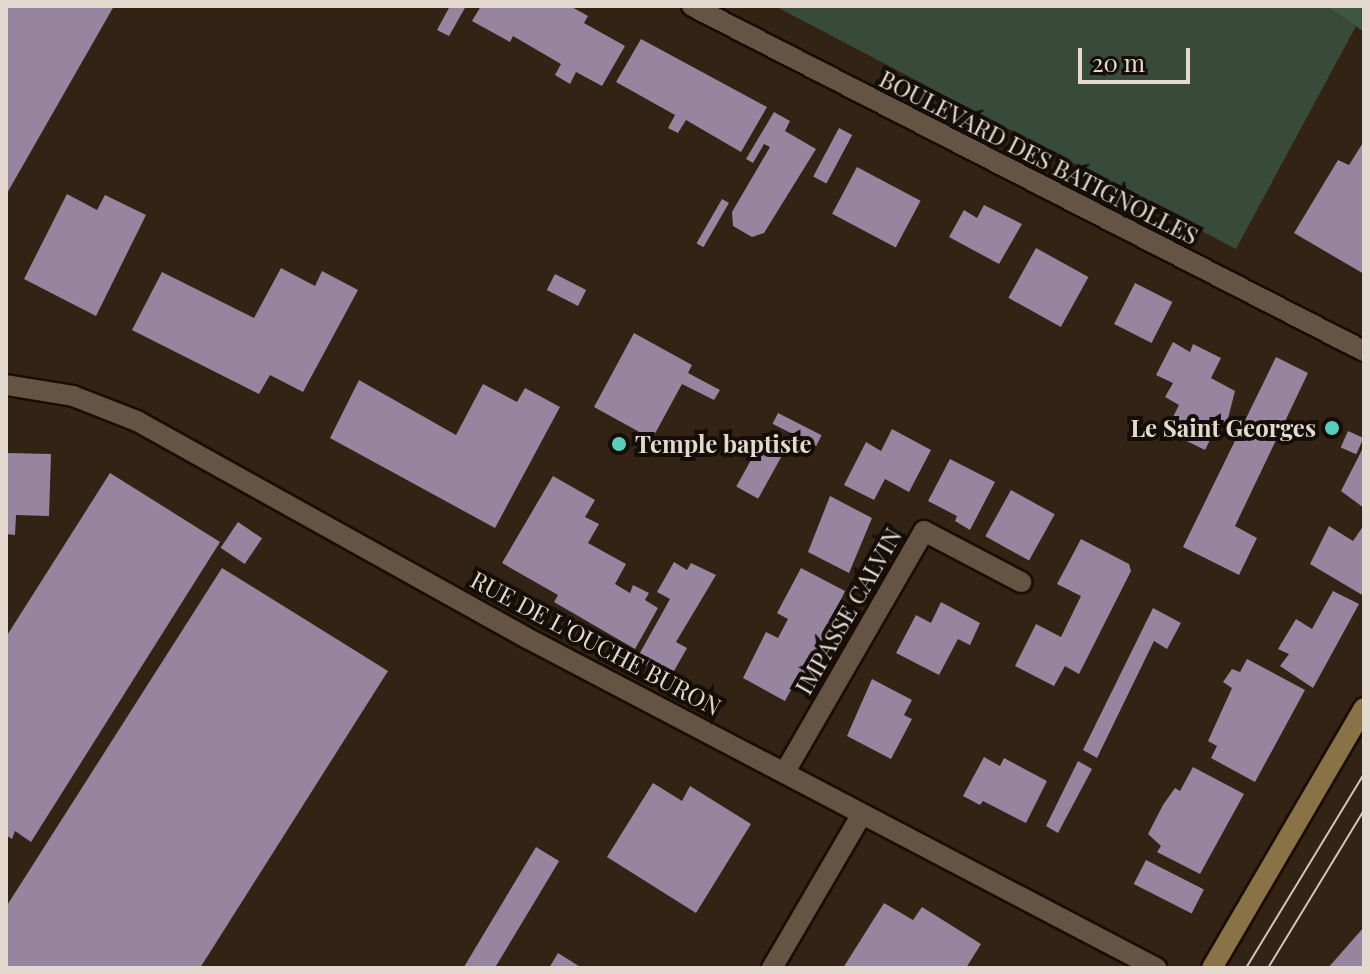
<!DOCTYPE html>
<html>
<head>
<meta charset="utf-8">
<style>
	body { margin:0 }
	#map { position:relative; width:1370px; height:974px; overflow:hidden; background:#322314; font-family:"Playfair Display",serif }
	div>[style] { position:absolute }
	.green>* { inset:0; background:#384a39 }
	.forest>* { inset:0; background:#3f5641 }
	.building>* { inset:0; background:#9785a0; transform-origin:0 0 }
	.roads { filter:drop-shadow(2px 0 #1a0c01) drop-shadow(-2px 0 #1a0c01) drop-shadow(0 2px #1a0c01) drop-shadow(0 -2px #1a0c01) }
	.street>* { height:20px; margin:-10px; padding:0 10px; transform-origin:10px; border-radius:10px; background:#655343 }
	.secondary>* { height:20px; margin:-10px; padding:0 10px; transform-origin:10px; border-radius:10px; background:#887246 }
	.tram>* { height:2px; margin:-1px; padding:0 1px; transform-origin:1px; border-radius:1px; background:#d1c6bc }
	.dots>* { width:22px; height:22px; translate:-50% -50%; box-sizing:border-box; border:4px solid #150e08; border-radius:50% }
	span { translate:-50% -50%; white-space:nowrap; text-align:center; line-height:1.15; -webkit-text-stroke:8px #150e08; paint-order:stroke }
	.street-label { font-size:24px; color:#e3d9cf }
	.poi-label { font-size:24px; color:#e3d9cf; font-weight:700 }
	.right { translate:-100% -50%; text-align:right }
	.left { translate:0 -50%; text-align:left }
	.frame { position:absolute; inset:0; border:8px solid #e3d9cf; pointer-events:none }
	.scale { position:absolute; left:1078px; top:48px; width:112px; height:36px; box-sizing:border-box; border:4px solid #e3d9cf; border-top:0; padding-left:10px; font-size:24px; line-height:28px; white-space:nowrap; color:#e3d9cf; -webkit-text-stroke:6px #150e08; paint-order:stroke }
</style>
</head>
<body>
<div id="map">
	<div class="green">
		<div style="clip-path:polygon(775px 6px,1326px 6px,1356px 26px,1236px 249px)"></div>
	</div>
	<div class="forest">
		<div style="clip-path:polygon(1326px 6px,1364px 6px,1364px 32px,1356px 26px)"></div>
	</div>
	<div class="building">
		<div style="clip-path:polygon(6px 6px,114px 6px,6px 195px)"></div>
		<div style="clip-path:polygon(450px 6px,466px 6px,449px 36px,437px 30px)"></div>
		<div style="clip-path:polygon(481px 6px,570px 6px,588px 16px,584px 23px,625px 46px,602px 86px,576px 72px,570px 84px,555px 75px,561px 64px,513px 36px,510px 42px,472px 21px)"></div>
		<div style="clip-path:polygon(641px 39px,767px 107px,741px 152px,686px 120px,678px 133px,668px 128px,675px 115px,616px 82px)"></div>
		<div style="clip-path:polygon(774px 112px,790px 121px,785px 131px,816px 149px,764px 233px,752px 237px,733px 226px,732px 212px,770px 147px,764px 144px,753px 163px,746px 159px)"></div>
		<div style="left:839px;top:128px;width:15px;height:55px;rotate:28deg"></div>
		<div style="clip-path:polygon(1364px 141px,1364px 274px,1294px 233px,1338px 160px,1349px 165px)"></div>
		<div style="left:857px;top:167px;width:72px;height:53px;rotate:28deg"></div>
		<div style="clip-path:polygon(67px 194px,97px 210px,105px 195px,146px 215px,96px 316px,24px 279px)"></div>
		<div style="left:722px;top:199px;width:8px;height:51px;rotate:30deg"></div>
		<div style="clip-path:polygon(984px 205px,1022px 224px,999px 264px,949px 237px,964px 210px,977px 218px)"></div>
		<div style="left:1036px;top:248px;width:60px;height:57px;rotate:29deg"></div>
		<div style="clip-path:polygon(281px 268px,315px 286px,322px 271px,358px 290px,303px 392px,270px 375px,259px 394px,132px 330px,162px 272px,254px 318px)"></div>
		<div style="left:555px;top:274px;width:35px;height:18px;rotate:27deg"></div>
		<div style="left:1135px;top:283px;width:42px;height:46px;rotate:27deg"></div>
		<div style="clip-path:polygon(634px 333px,692px 365px,688px 373px,720px 390px,714px 400px,682px 384px,652px 439px,594px 407px)"></div>
		<div style="clip-path:polygon(1173px 342px,1190px 352px,1193px 344px,1221px 358px,1211px 378px,1235px 391px,1225px 430px,1217px 426px,1205px 450px,1166px 431px,1179px 405px,1165px 397px,1173px 383px,1156px 375px)"></div>
		<div style="clip-path:polygon(1276px 357px,1308px 373px,1235px 526px,1257px 538px,1239px 575px,1183px 547px)"></div>
		<div style="clip-path:polygon(359px 380px,456px 435px,483px 384px,517px 402px,525px 388px,560px 407px,495px 528px,330px 438px)"></div>
		<div style="left:778px;top:413px;width:49px;height:12px;rotate:27deg"></div>
		<div style="clip-path:polygon(892px 429px,931px 450px,909px 492px,885px 479px,874px 500px,844px 485px,866px 442px,881px 451px)"></div>
		<div style="left:1348px;top:431px;width:17px;height:18px;rotate:24deg"></div>
		<div style="left:761px;top:442px;width:25px;height:51px;rotate:29deg"></div>
		<div style="clip-path:polygon(1364px 446px,1364px 508px,1341px 491px)"></div>
		<div style="clip-path:polygon(6px 453px,51px 454px,49px 516px,16px 515px,15px 535px,6px 534px)"></div>
		<div style="clip-path:polygon(950px 459px,995px 482px,970px 530px,955px 521px,957px 516px,928px 501px)"></div>
		<div style="clip-path:polygon(110px 473px,220px 542px,31px 842px,15px 831px,12px 839px,6px 835px,6px 637px)"></div>
		<div style="clip-path:polygon(553px 476px,595px 500px,585px 517px,599px 524px,588px 543px,626px 564px,615px 584px,630px 593px,633px 585px,649px 593px,645px 600px,658px 608px,635px 649px,554px 602px,558px 595px,502px 563px)"></div>
		<div style="left:1011px;top:490px;width:50px;height:53px;rotate:29deg"></div>
		<div style="clip-path:polygon(830px 496px,872px 518px,849px 573px,808px 552px)"></div>
		<div style="left:238px;top:522px;width:29px;height:31px;rotate:34deg"></div>
		<div style="clip-path:polygon(1364px 525px,1364px 596px,1310px 564px,1329px 526px,1353px 541px)"></div>
		<div style="clip-path:polygon(1081px 539px,1129px 564px,1131px 571px,1079px 674px,1065px 666px,1054px 686px,1015px 666px,1036px 624px,1061px 637px,1081px 596px,1057px 584px)"></div>
		<div style="clip-path:polygon(674px 562px,687px 570px,691px 563px,716px 575px,676px 642px,687px 648px,670px 678px,636px 660px,670px 599px,657px 592px)"></div>
		<div style="clip-path:polygon(222px 568px,388px 671px,200px 968px,6px 968px,6px 907px)"></div>
		<div style="clip-path:polygon(801px 568px,845px 591px,806px 674px,801px 671px,785px 701px,743px 678px,766px 632px,778px 638px,788px 619px,777px 613px)"></div>
		<div style="clip-path:polygon(1333px 591px,1359px 604px,1313px 688px,1280px 666px,1289px 654px,1278px 649px,1296px 619px,1312px 629px)"></div>
		<div style="clip-path:polygon(941px 602px,980px 623px,970px 645px,958px 639px,939px 675px,896px 653px,916px 615px,931px 623px)"></div>
		<div style="clip-path:polygon(1153px 608px,1181px 623px,1167px 649px,1154px 641px,1097px 758px,1083px 750px)"></div>
		<div style="clip-path:polygon(1247px 659px,1305px 690px,1255px 782px,1211px 758px,1217px 746px,1208px 741px,1232px 688px,1223px 682px,1232px 669px,1240px 672px)"></div>
		<div style="clip-path:polygon(872px 679px,912px 700px,904px 715px,912px 719px,891px 759px,847px 736px)"></div>
		<div style="clip-path:polygon(984px 757px,1000px 766px,1004px 758px,1047px 781px,1026px 823px,983px 801px,980px 805px,963px 796px)"></div>
		<div style="clip-path:polygon(1078px 761px,1092px 769px,1058px 833px,1046px 826px)"></div>
		<div style="clip-path:polygon(1193px 767px,1244px 794px,1200px 874px,1157px 852px,1161px 846px,1148px 834px,1163px 805px,1175px 788px,1180px 791px)"></div>
		<div style="clip-path:polygon(653px 783px,682px 801px,690px 786px,751px 824px,696px 913px,607px 857px)"></div>
		<div style="left:536px;top:847px;width:27px;height:144px;rotate:31deg"></div>
		<div style="left:1146px;top:860px;width:65px;height:27px;rotate:27deg"></div>
		<div style="clip-path:polygon(884px 903px,913px 920px,922px 907px,981px 944px,966px 968px,843px 968px)"></div>
		<div style="clip-path:polygon(1364px 927px,1364px 968px,1328px 968px)"></div>
		<div style="clip-path:polygon(558px 953px,582px 968px,549px 968px)"></div>
	</div>
	<div class="roads">
		<div class="street">
			<div style="left:692px;top:6px;width:755px;rotate:27.18deg"></div>
			<div style="left:6px;top:385px;width:68px;rotate:9.3deg"></div>
			<div style="left:73px;top:396px;width:69px;rotate:21.3deg"></div>
			<div style="left:137px;top:421px;width:444px;rotate:29.1deg"></div>
			<div style="left:525px;top:637px;width:713px;rotate:27.68deg"></div>
			<div style="left:786px;top:770px;width:276px;rotate:-60deg"></div>
			<div style="left:924px;top:531px;width:110px;rotate:27.7deg"></div>
			<div style="left:772px;top:968px;width:178px;rotate:-59.7deg"></div>
		</div>
		<div class="secondary">
			<div style="left:1212px;top:968px;width:301px;rotate:-59.7deg"></div>
		</div>
	</div>
	<div class="tram">
		<div style="left:1246px;top:968px;width:227px;rotate:-58.7deg"></div>
		<div style="left:1268px;top:968px;width:185px;rotate:-58.7deg"></div>
	</div>
	<div class="dots">
		<div style="left:1332px;top:428px;background:#59cebe"></div>
		<div style="left:619px;top:444px;background:#59cebe"></div>
	</div>
	<div class="street-label">
		<span style="left:1039px;top:157px;rotate:27deg">BOULEVARD DES BATIGNOLLES</span>
		<span style="left:848px;top:611px;rotate:-60deg">IMPASSE CALVIN</span>
		<span style="left:596px;top:643px;rotate:28deg">RUE DE L'OUCHE BURON</span>
	</div>
	<div class="poi-label">
		<span class="right" style="left:1316px;top:428px">Le Saint Georges</span>
		<span class="left" style="left:635px;top:444px">Temple baptiste</span>
	</div>
	<div class="frame"></div>
	<div class="scale">20 m</div>
</div>
</body>
</html>
